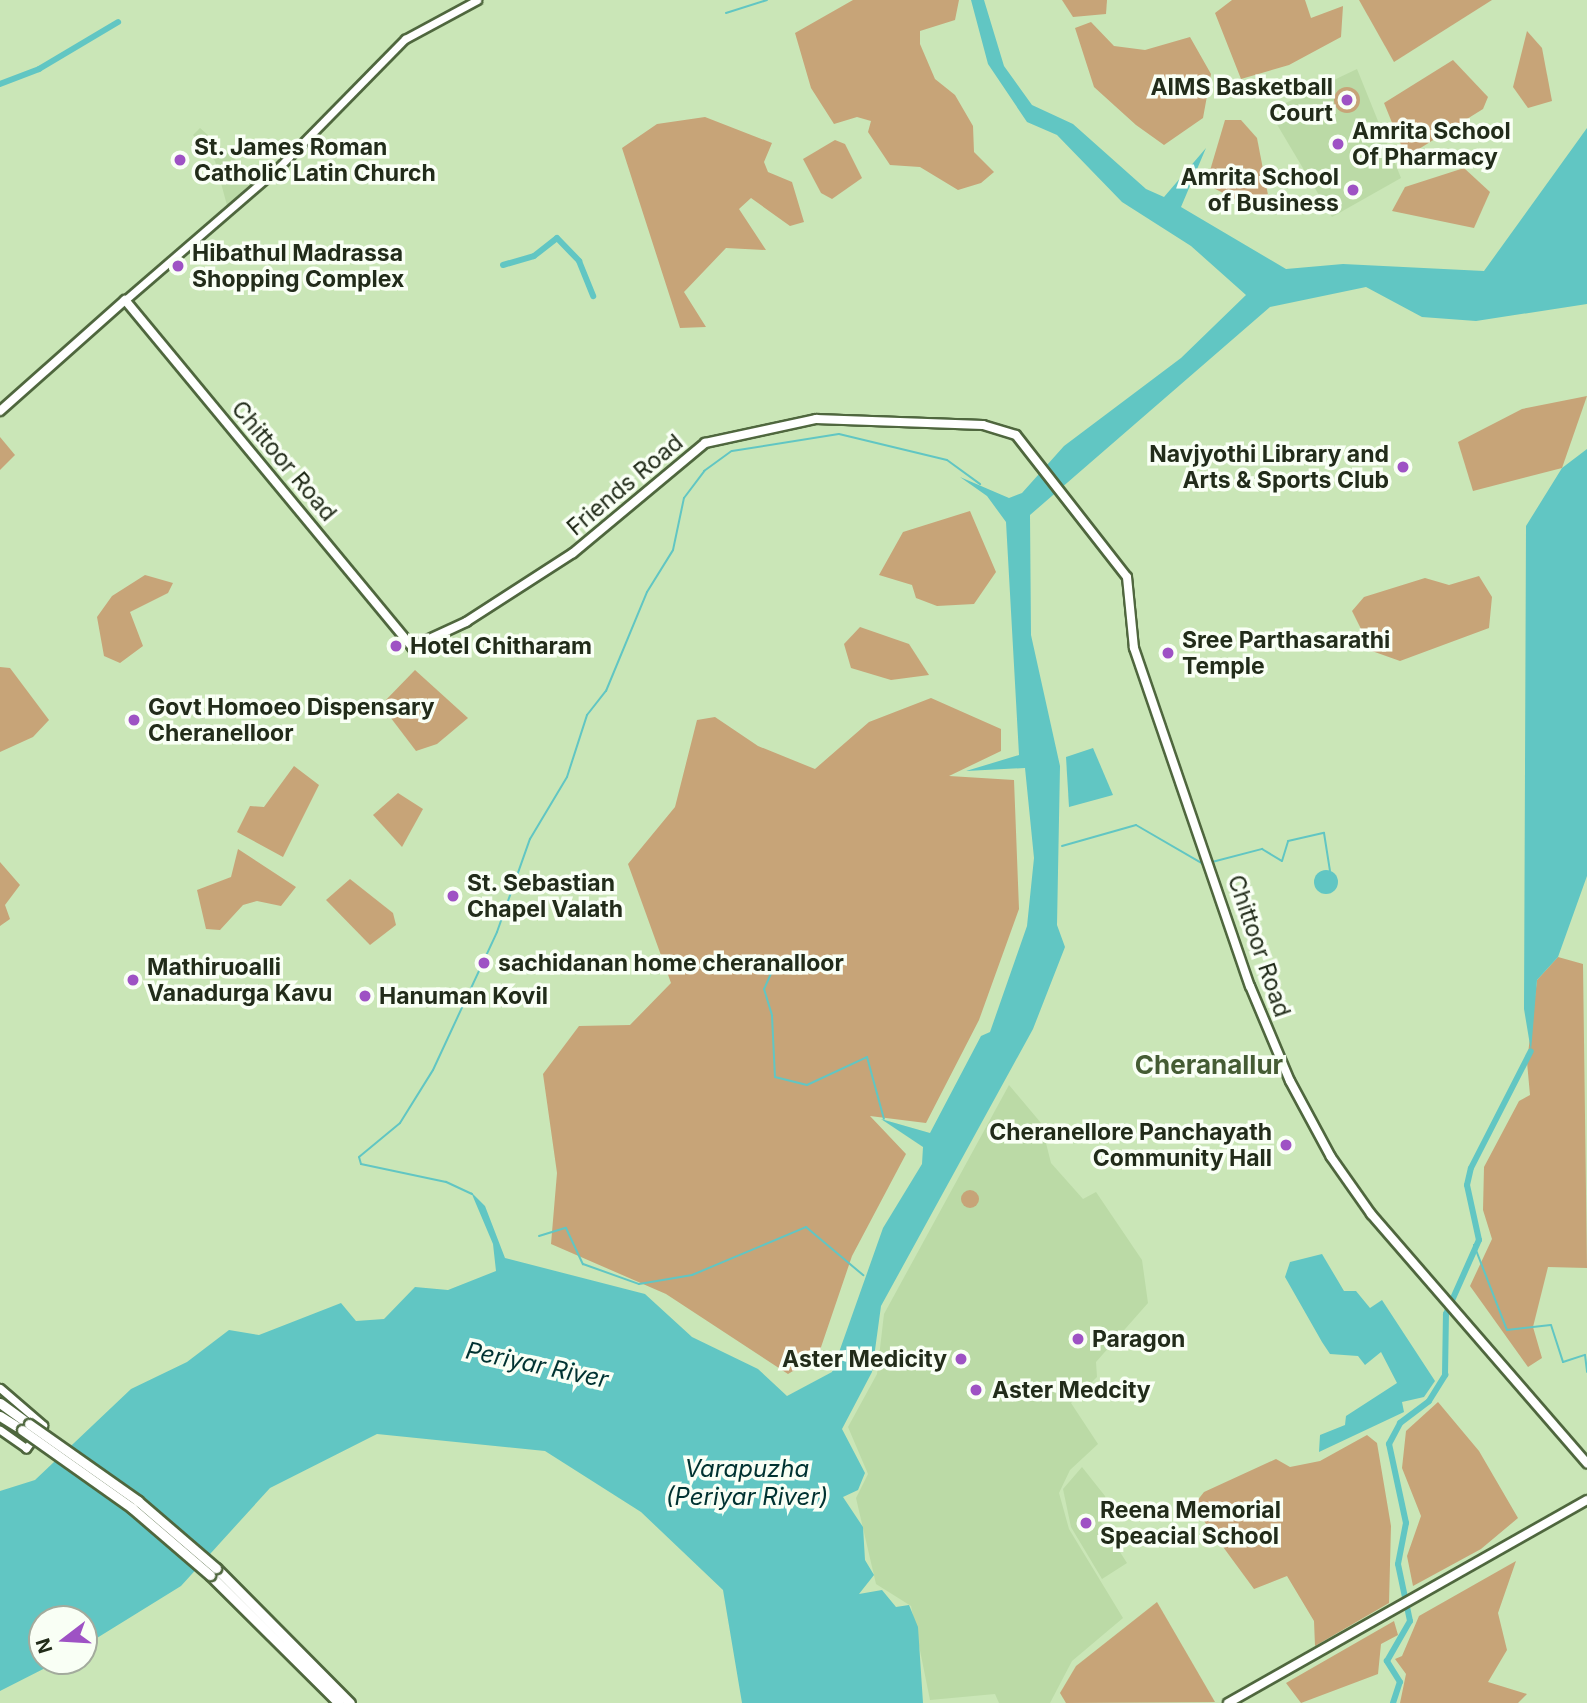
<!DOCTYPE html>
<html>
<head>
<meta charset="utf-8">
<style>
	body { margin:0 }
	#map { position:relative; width:1587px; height:1703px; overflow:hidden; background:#cae6b7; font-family:Inter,sans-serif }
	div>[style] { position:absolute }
	.built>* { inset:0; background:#bbdaa6 }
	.green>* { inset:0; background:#c7a478 }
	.round { border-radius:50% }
	.water>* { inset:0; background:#61c6c3 }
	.stream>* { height:2px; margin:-1px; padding:0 1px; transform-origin:1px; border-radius:1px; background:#61c6c3 }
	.canal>* { height:6px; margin:-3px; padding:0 3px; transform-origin:3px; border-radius:3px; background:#61c6c3 }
	.roads { filter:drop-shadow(2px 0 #4f673e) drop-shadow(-2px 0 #4f673e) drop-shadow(0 2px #4f673e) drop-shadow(0 -2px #4f673e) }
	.tertiary>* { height:7px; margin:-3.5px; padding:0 3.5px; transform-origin:3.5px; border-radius:3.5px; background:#fff }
	.secondary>* { height:8px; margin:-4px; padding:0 4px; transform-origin:4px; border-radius:4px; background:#fff }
	.trunk>* { height:9px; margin:-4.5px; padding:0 4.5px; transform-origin:4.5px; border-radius:4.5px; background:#fff }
	.bridges { filter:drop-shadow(2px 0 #4f673e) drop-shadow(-2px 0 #4f673e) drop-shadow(0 2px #4f673e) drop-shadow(0 -2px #4f673e) }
	.trunk-bridge>* { height:9px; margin:-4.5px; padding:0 4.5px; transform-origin:4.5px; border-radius:4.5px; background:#fff }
	.dots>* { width:19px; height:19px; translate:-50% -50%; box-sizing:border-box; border:4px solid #f9fff5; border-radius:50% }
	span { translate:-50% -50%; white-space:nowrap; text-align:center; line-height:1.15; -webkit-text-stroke:7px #f9fff5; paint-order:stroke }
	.poi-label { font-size:23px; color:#222c1a; font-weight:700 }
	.right { translate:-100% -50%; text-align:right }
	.left { translate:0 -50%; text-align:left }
	.street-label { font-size:23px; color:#222c1a }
	.water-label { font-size:24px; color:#003231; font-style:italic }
	.quarter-label { font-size:26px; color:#455c34; font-weight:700 }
	.north { position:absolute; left:28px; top:1605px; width:70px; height:70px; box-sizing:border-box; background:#f9fff5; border:2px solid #a3ab9d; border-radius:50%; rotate:253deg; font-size:19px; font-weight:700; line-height:28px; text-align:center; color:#222c1a }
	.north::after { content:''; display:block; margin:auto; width:24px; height:32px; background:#9e52c4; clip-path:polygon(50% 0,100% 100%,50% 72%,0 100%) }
</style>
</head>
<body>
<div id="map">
	<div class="built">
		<div style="clip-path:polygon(1357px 69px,1401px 178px,1332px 217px,1269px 111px)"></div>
		<div style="clip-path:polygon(200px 128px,258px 180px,228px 209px,215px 161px,193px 135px)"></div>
		<div style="clip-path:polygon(1009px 1085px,1041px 1123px,1051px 1163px,1083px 1199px,1096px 1192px,1142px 1260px,1148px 1303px,1096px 1362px,1097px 1377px,1071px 1403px,1098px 1444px,1070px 1470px,1059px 1493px,1069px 1529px,1123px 1618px,1072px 1661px,1050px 1703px,999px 1703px,995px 1694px,930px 1700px,911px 1606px,876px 1584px,856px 1498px,868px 1474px,848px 1427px,877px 1374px,884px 1314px)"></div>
		<div style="clip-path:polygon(1082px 1467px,1105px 1496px,1109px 1512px,1099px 1519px,1127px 1563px,1102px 1579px,1071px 1527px,1063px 1489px)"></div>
	</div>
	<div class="green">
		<div style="clip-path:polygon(853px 0,959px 0,955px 20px,920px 31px,920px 44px,935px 79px,955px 95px,973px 126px,974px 152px,994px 172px,981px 183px,958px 190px,920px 167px,890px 165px,868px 132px,871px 121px,857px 117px,834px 124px,811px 88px,795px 33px)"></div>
		<div style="clip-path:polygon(1062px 0,1107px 0,1106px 14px,1073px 17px)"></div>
		<div style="clip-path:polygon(1232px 0,1305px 0,1311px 18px,1343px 6px,1341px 37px,1289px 65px,1241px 79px,1215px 13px)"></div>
		<div style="clip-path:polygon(1359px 0,1492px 0,1394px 62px)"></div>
		<div style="clip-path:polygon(1091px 22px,1114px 46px,1145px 50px,1190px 37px,1211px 74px,1203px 118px,1164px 145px,1136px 125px,1094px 87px,1075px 28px)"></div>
		<div style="clip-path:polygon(1527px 31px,1542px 48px,1552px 101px,1528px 108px,1513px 87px)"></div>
		<div style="clip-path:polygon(1453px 60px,1488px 97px,1483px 109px,1406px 157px,1384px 103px)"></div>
		<div class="round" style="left:1334px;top:87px;width:26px;height:26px"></div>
		<div style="clip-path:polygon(705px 117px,772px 143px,764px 162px,768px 172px,792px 182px,804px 222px,790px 226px,751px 198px,739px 209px,766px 250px,726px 248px,684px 292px,706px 327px,680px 328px,622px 148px,657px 124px)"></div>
		<div style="clip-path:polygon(1225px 120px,1241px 120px,1257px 138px,1268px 195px,1242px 203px,1206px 184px)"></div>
		<div style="clip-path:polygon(835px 140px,845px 144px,862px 178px,832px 199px,821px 193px,803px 159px)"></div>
		<div style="clip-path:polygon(1464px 168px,1490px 192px,1474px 228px,1392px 211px,1405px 187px)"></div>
		<div style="clip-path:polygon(1587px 396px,1562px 468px,1473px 491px,1458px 442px,1522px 409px)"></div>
		<div style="clip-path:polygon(0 437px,15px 455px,0 470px)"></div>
		<div style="clip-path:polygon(970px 511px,996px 572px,974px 604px,937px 606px,916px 598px,912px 585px,879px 575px,903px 532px)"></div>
		<div style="clip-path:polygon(145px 575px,173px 583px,168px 593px,130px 612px,143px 646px,120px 663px,104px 656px,97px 617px,112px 596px)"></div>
		<div style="clip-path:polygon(1479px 576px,1492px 597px,1489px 628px,1400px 661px,1372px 651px,1352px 611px,1364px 597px,1425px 578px,1449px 585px)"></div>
		<div style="clip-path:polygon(860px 627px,909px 644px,929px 675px,891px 680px,851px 668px,844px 644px)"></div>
		<div style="clip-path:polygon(0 667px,10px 668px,49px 720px,33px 737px,0 752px)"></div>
		<div style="clip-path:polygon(415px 670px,468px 718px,437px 744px,416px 751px,381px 705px)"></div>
		<div style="clip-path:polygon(931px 698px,1001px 729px,1001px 751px,949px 776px,1014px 780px,1019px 909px,979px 1020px,926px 1123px,870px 1116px,906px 1154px,852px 1256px,818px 1356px,788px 1374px,666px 1294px,551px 1244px,557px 1173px,543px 1074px,579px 1026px,630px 1025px,671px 983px,628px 864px,675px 807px,697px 720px,715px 717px,758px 746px,815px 769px,869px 722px)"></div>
		<div style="clip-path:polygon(294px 766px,319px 785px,283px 857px,237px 832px,250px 806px,264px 807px)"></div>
		<div style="clip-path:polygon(398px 793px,423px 809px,402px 847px,373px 815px)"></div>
		<div style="clip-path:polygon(238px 849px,296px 887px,281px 906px,257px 901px,243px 905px,220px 930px,206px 929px,197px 890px,231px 877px)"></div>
		<div style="clip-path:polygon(0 862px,20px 885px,5px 905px,10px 919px,0 926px)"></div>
		<div style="clip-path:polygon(350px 879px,393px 913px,396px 925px,370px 945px,326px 900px)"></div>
		<div style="clip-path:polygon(1558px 957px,1583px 964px,1587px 1268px,1548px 1267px,1533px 1327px,1542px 1358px,1528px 1367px,1470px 1286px,1492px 1239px,1483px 1210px,1484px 1167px,1519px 1101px,1530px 1095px,1527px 1062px,1537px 980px)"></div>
		<div class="round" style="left:961px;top:1190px;width:18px;height:18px"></div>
		<div style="clip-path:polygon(1438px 1402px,1479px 1451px,1518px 1518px,1481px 1549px,1413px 1586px,1407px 1556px,1421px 1516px,1402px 1468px,1406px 1431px)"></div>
		<div style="clip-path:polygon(1367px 1435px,1377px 1443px,1391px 1526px,1389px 1603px,1315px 1646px,1314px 1621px,1287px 1576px,1254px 1589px,1193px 1506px,1204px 1492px,1276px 1459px,1290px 1467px,1320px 1461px)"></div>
		<div style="clip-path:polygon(1516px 1561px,1498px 1613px,1507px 1650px,1488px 1682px,1527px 1694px,1518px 1703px,1400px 1703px,1406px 1674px,1395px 1659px,1402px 1656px,1419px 1616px)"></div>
		<div style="clip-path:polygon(1157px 1602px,1215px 1702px,1066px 1703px,1060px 1693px,1076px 1666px)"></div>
		<div style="clip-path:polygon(1394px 1621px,1398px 1635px,1381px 1644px,1378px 1674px,1301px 1703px,1286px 1683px)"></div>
	</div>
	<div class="water">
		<div style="clip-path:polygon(971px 0,984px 0,1004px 66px,1032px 105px,1073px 124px,1146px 189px,1164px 197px,1206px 148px,1181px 207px,1286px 269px,1343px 264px,1484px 271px,1587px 128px,1587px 304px,1476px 321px,1422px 317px,1366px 287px,1270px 307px,1030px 515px,1031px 635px,1060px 766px,1057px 925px,1065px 947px,1033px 1029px,881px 1306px,872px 1372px,842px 1429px,865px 1473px,858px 1490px,843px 1497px,863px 1527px,865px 1560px,874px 1575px,859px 1594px,882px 1590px,896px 1607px,909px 1605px,918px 1627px,923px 1703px,742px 1703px,723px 1590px,641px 1512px,545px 1451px,377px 1434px,270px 1488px,181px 1586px,84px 1646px,84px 1619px,42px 1619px,42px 1661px,59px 1661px,0 1691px,0 1491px,35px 1480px,131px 1389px,187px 1362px,229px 1330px,259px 1335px,341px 1303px,356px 1321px,384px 1319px,415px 1287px,448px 1290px,496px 1271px,493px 1244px,471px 1192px,485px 1206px,505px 1258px,645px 1294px,692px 1337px,758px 1369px,787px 1396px,832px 1372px,883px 1228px,922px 1164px,923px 1147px,881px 1119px,930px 1133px,981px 1036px,990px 1032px,1027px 926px,1034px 858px,1025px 768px,966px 771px,1019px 755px,1006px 522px,987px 496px,960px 477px,1009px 498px,1022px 493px,1064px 446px,1181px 358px,1246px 295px,1191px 246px,1122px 202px,1057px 135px,1027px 122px,988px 64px)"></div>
		<div style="clip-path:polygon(1587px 449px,1587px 876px,1558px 957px,1537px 980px,1531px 1051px,1524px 1009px,1526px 526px,1562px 468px)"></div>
		<div style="clip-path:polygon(1093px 748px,1113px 795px,1069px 807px,1066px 757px)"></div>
		<div class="round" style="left:1314px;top:870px;width:24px;height:24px"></div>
		<div style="clip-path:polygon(1322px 1254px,1344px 1291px,1356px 1291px,1370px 1308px,1382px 1300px,1435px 1381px,1424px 1397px,1402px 1402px,1404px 1412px,1319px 1452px,1320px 1435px,1345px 1425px,1346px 1416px,1397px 1383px,1381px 1352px,1365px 1365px,1358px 1356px,1330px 1354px,1322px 1342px,1285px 1277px,1290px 1262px)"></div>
	</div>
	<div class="stream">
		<div style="left:726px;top:13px;width:43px;rotate:-17.6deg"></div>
		<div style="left:1062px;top:846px;width:77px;rotate:-15.8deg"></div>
		<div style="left:1136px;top:825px;width:78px;rotate:30.2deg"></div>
		<div style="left:1212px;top:862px;width:52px;rotate:-14.6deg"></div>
		<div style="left:1262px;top:849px;width:23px;rotate:31deg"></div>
		<div style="left:1282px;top:861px;width:21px;rotate:-73deg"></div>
		<div style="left:1288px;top:841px;width:37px;rotate:-13deg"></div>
		<div style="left:1324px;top:833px;width:38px;rotate:81deg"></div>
		<div style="left:773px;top:969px;width:22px;rotate:114deg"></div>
		<div style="left:764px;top:989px;width:28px;rotate:73deg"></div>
		<div style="left:772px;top:1016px;width:61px;rotate:87.2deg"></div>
		<div style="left:775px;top:1077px;width:33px;rotate:14deg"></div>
		<div style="left:807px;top:1085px;width:66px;rotate:-25deg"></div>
		<div style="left:867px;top:1057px;width:64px;rotate:74.7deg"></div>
		<div style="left:472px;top:1194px;width:29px;rotate:-155deg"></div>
		<div style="left:446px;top:1182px;width:87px;rotate:-168deg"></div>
		<div style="left:361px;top:1164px;width:7px;rotate:-106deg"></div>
		<div style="left:359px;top:1157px;width:53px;rotate:-39.7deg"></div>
		<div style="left:400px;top:1123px;width:62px;rotate:-58.1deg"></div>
		<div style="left:433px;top:1070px;width:152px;rotate:-65.1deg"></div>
		<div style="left:497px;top:932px;width:99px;rotate:-70.5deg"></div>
		<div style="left:530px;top:839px;width:72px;rotate:-59.2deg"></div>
		<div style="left:567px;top:777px;width:65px;rotate:-72.1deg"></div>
		<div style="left:587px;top:715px;width:31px;rotate:-52deg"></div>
		<div style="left:606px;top:691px;width:107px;rotate:-67.5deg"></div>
		<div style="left:647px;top:592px;width:49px;rotate:-58.2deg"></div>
		<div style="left:673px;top:550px;width:53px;rotate:-78.1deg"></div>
		<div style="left:684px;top:498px;width:34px;rotate:-53deg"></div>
		<div style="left:704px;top:471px;width:34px;rotate:-36deg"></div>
		<div style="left:732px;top:451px;width:108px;rotate:-9deg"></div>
		<div style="left:839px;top:434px;width:111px;rotate:13.5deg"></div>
		<div style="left:947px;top:460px;width:41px;rotate:36deg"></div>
		<div style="left:539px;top:1236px;width:28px;rotate:-17deg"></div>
		<div style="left:566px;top:1228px;width:40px;rotate:65deg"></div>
		<div style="left:583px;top:1264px;width:59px;rotate:19.7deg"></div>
		<div style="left:639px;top:1284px;width:54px;rotate:-9.6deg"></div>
		<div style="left:692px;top:1275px;width:124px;rotate:-22.8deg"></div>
		<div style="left:806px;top:1227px;width:75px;rotate:40.1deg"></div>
		<div style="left:1474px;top:1245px;width:91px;rotate:68.8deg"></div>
		<div style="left:1507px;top:1330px;width:44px;rotate:-6.5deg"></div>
		<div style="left:1551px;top:1325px;width:39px;rotate:72deg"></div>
		<div style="left:1563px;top:1362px;width:23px;rotate:-18deg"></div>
		<div style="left:1585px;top:1355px;width:17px;rotate:83deg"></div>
	</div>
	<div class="canal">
		<div style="left:0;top:84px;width:42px;rotate:-21deg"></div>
		<div style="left:39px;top:69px;width:92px;rotate:-30.7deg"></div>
		<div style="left:503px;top:265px;width:32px;rotate:-16deg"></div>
		<div style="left:534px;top:256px;width:29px;rotate:-38deg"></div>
		<div style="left:557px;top:238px;width:32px;rotate:46deg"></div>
		<div style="left:579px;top:261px;width:38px;rotate:68deg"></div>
		<div style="left:1393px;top:1703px;width:22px;rotate:-72deg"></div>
		<div style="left:1400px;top:1682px;width:25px;rotate:-122deg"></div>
		<div style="left:1387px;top:1661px;width:46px;rotate:-60.1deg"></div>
		<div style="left:1410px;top:1621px;width:58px;rotate:-101.9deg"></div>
		<div style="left:1398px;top:1564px;width:42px;rotate:-79deg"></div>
		<div style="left:1406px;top:1523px;width:81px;rotate:-102.1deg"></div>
		<div style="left:1389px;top:1444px;width:24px;rotate:-62deg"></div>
		<div style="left:1400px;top:1423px;width:36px;rotate:-37deg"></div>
		<div style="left:1429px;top:1401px;width:31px;rotate:-58deg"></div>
		<div style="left:1445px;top:1375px;width:61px;rotate:-89.1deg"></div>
		<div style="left:1446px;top:1314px;width:81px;rotate:-66deg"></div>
		<div style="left:1479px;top:1240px;width:56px;rotate:-102.3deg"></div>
		<div style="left:1467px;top:1185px;width:17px;rotate:-77deg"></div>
		<div style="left:1471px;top:1168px;width:131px;rotate:-62.9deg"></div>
	</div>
	<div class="roads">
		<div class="tertiary">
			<div style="left:125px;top:300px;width:203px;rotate:-40.8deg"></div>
			<div style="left:279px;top:167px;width:180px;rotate:-45.5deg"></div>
			<div style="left:405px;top:39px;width:82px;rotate:-28.4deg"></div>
			<div style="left:0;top:1388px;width:57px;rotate:40.7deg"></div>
			<div style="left:43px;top:1425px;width:29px;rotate:126deg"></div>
			<div style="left:26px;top:1448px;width:32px;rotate:-145deg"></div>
		</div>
		<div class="secondary">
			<div style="left:0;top:411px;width:167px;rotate:-41.6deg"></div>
			<div style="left:125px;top:300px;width:450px;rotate:50.4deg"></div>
			<div style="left:412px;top:647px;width:60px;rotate:-24.8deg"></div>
			<div style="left:466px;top:622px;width:127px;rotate:-32.8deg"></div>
			<div style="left:573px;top:553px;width:172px;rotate:-39.8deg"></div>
			<div style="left:705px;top:443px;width:114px;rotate:-12.2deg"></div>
			<div style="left:816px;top:419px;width:167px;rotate:2.1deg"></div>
			<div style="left:983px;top:425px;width:34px;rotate:17deg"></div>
			<div style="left:1016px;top:435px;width:180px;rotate:52deg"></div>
			<div style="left:1127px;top:577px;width:71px;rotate:84.4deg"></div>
			<div style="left:1134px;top:648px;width:357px;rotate:71.1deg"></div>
			<div style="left:1250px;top:986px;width:103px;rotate:67.2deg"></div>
			<div style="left:1290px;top:1081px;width:86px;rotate:61.7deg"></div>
			<div style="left:1331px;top:1157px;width:70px;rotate:54.9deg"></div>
			<div style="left:1371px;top:1214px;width:330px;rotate:49.1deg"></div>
			<div style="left:1228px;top:1703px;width:412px;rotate:-29.5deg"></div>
		</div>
		<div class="trunk">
			<div style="left:0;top:1403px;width:36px;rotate:36deg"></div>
			<div style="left:0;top:1416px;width:26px;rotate:32deg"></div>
			<div style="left:216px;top:1568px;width:190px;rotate:45.2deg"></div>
			<div style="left:210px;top:1575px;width:182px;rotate:44.8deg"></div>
		</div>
	</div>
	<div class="bridges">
		<div class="trunk-bridge">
			<div style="left:29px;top:1424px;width:133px;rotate:35.2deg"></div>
			<div style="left:138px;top:1501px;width:103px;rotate:40.7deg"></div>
			<div style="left:22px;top:1430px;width:135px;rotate:35.3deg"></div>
			<div style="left:132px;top:1508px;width:103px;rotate:40.7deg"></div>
		</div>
	</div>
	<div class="dots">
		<div style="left:1347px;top:100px;background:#9e52c4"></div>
		<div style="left:1338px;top:144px;background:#9e52c4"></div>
		<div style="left:180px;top:160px;background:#9e52c4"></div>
		<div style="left:1353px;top:190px;background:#9e52c4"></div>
		<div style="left:178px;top:266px;background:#9e52c4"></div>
		<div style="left:1403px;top:467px;background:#9e52c4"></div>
		<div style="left:396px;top:646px;background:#9e52c4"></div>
		<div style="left:1168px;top:653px;background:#9e52c4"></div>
		<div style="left:134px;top:720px;background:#9e52c4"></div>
		<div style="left:453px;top:896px;background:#9e52c4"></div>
		<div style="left:484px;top:963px;background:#9e52c4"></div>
		<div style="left:133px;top:980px;background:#9e52c4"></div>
		<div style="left:365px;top:996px;background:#9e52c4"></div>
		<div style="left:1286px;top:1145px;background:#9e52c4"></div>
		<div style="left:1078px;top:1339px;background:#9e52c4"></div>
		<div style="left:961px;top:1359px;background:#9e52c4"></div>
		<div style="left:976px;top:1390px;background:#9e52c4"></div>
		<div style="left:1086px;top:1523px;background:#9e52c4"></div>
	</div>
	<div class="poi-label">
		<span class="right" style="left:1333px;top:100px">AIMS Basketball<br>Court</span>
		<span class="left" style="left:1352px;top:144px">Amrita School<br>Of Pharmacy</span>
		<span class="left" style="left:194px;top:160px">St. James Roman<br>Catholic Latin Church</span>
		<span class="right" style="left:1339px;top:190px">Amrita School<br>of Business</span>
		<span class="left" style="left:192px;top:266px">Hibathul Madrassa<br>Shopping Complex</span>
		<span class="right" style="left:1389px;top:467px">Navjyothi Library and<br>Arts &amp; Sports Club</span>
		<span class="left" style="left:1182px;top:653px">Sree Parthasarathi<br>Temple</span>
		<span class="left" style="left:410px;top:646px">Hotel Chitharam</span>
		<span class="left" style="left:148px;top:720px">Govt Homoeo Dispensary<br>Cheranelloor</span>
		<span class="left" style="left:467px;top:896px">St. Sebastian<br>Chapel Valath</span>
		<span class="left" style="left:498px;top:963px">sachidanan home cheranalloor</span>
		<span class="left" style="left:147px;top:980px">Mathiruoalli<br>Vanadurga Kavu</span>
		<span class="left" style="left:379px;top:996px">Hanuman Kovil</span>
		<span class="right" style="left:1272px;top:1145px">Cheranellore Panchayath<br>Community Hall</span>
		<span class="left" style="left:1092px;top:1339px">Paragon</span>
		<span class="right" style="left:947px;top:1359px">Aster Medicity</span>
		<span class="left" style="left:992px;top:1390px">Aster Medcity</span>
		<span class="left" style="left:1100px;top:1523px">Reena Memorial<br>Speacial School</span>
	</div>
	<div class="street-label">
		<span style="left:284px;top:461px;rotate:50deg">Chittoor Road</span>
		<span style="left:625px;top:485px;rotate:-40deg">Friends Road</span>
		<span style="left:1259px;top:946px;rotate:71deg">Chittoor Road</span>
	</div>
	<div class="water-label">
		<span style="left:537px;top:1365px;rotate:12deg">Periyar River</span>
		<span style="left:747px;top:1483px">Varapuzha<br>(Periyar River)</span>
	</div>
	<div class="quarter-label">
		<span style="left:1209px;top:1065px">Cheranallur</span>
	</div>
	<div class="north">N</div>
</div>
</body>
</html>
